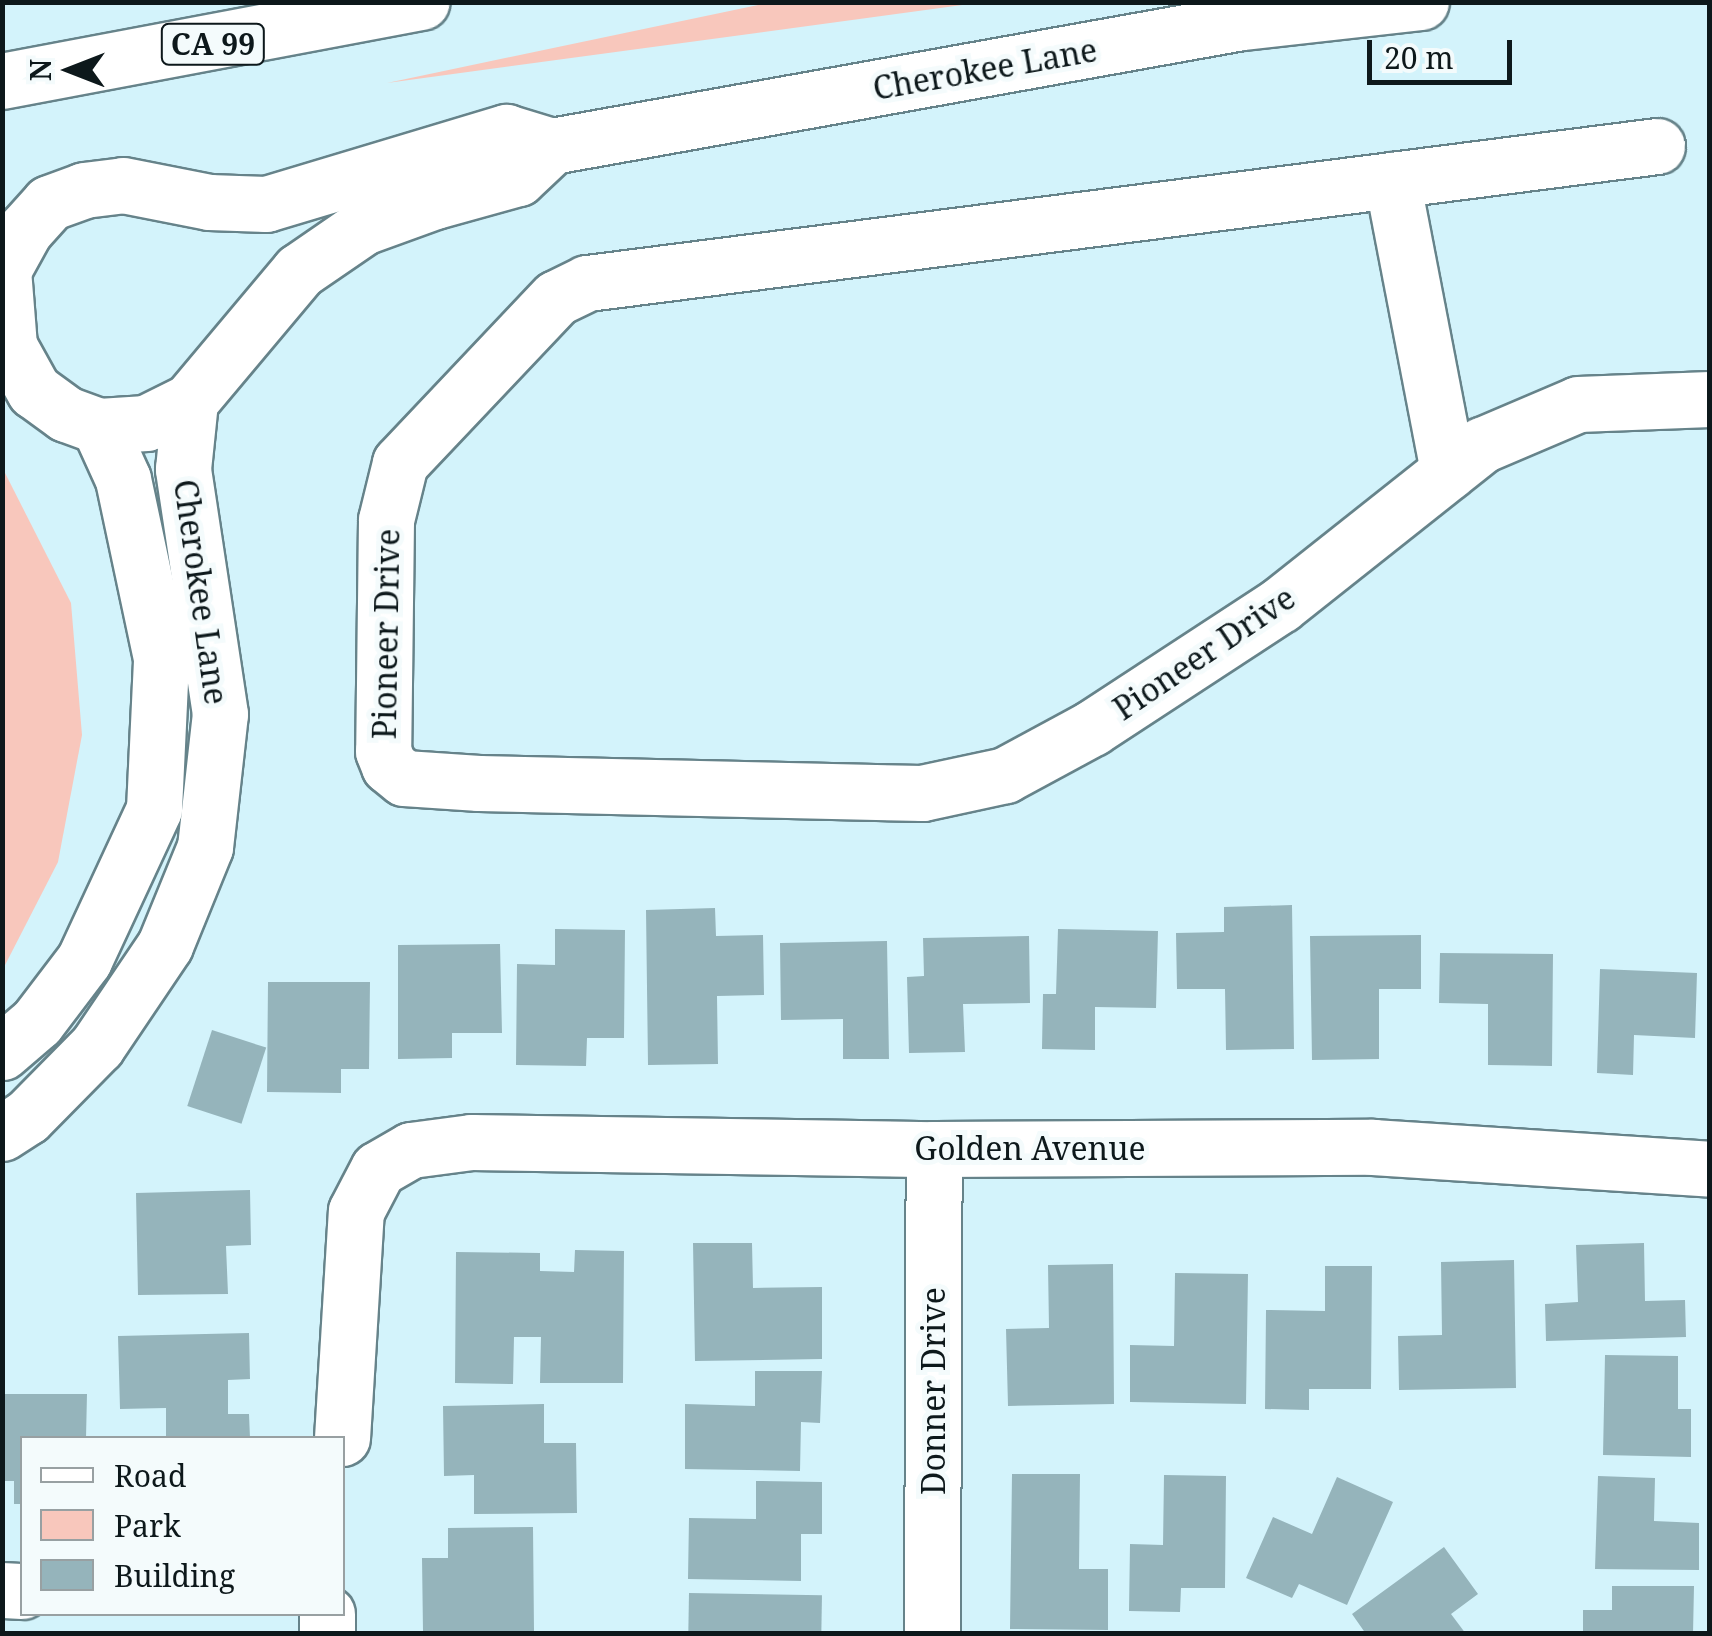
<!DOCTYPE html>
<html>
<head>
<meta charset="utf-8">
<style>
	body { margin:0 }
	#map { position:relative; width:1712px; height:1636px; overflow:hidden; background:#d3f3fb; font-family:"Noto Serif",serif }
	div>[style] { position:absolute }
	.green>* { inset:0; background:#f8c7bc }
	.building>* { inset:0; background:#95b4bb; transform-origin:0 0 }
	.roads { filter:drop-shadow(2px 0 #66838a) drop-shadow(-2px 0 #66838a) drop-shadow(0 2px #66838a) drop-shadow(0 -2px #66838a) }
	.minor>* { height:55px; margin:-27.5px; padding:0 27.5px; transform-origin:27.5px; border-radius:27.5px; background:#fff }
	.major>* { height:55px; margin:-27.5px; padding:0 27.5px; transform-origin:27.5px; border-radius:27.5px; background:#fff }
	.highway>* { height:55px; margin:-27.5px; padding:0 27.5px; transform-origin:27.5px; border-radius:27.5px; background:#fff }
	span { translate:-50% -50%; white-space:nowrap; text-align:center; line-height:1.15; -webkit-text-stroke:10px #f4fbfc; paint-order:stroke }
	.shield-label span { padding:2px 8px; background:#f4fbfc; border:2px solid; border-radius:8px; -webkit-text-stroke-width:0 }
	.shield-label { font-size:30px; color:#0d181b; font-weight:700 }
	.street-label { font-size:32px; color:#0d181b }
	.frame { position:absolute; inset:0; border:5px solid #0d181b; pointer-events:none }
	.legend { position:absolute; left:20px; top:1436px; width:325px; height:180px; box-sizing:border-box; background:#f4fbfc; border:2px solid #98a0a2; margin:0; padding:12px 18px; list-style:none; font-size:30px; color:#0d181b }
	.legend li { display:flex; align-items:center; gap:20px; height:50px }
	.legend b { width:50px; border:2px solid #98a0a2 }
	.north { position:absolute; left:20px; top:20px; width:100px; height:100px; -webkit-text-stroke:8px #f4fbfc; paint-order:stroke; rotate:270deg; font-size:28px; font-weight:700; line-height:40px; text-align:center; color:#0d181b }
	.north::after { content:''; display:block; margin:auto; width:35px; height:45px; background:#0d181b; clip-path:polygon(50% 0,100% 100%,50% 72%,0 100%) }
	.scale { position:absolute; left:1367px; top:40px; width:145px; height:45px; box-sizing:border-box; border:5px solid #0d181b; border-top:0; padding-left:12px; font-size:30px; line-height:35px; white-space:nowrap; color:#0d181b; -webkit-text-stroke:8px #f4fbfc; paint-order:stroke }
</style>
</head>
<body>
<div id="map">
	<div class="green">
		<div style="clip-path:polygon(767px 3px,977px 3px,387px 83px)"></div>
		<div style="clip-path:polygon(3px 469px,71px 603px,82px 735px,58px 862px,3px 969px)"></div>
	</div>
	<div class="building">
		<div style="clip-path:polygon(1292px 905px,1294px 1049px,1226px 1050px,1225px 989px,1177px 989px,1176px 933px,1224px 932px,1224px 907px)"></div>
		<div style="clip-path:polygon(715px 908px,716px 936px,763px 935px,764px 995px,717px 996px,718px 1064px,648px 1065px,646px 910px)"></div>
		<div style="clip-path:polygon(555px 929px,625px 930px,624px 1038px,587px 1038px,586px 1066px,516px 1065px,517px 964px,555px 965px)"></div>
		<div style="clip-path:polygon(1058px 929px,1158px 931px,1156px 1008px,1095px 1007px,1095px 1050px,1042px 1049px,1043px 994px,1056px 994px)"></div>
		<div style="clip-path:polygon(1421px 935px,1421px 989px,1379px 989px,1379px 1059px,1312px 1060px,1310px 936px)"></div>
		<div style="clip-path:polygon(1029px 936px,1030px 1003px,963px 1004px,965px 1052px,909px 1053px,907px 977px,924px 976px,923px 938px)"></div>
		<div style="clip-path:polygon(887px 941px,889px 1059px,843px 1059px,843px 1019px,781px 1020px,780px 943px)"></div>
		<div style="clip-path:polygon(500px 944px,502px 1033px,452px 1033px,452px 1058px,398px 1059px,398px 945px)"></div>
		<div style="clip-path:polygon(1440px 953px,1553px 954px,1552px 1066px,1488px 1065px,1488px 1004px,1439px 1003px)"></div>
		<div style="clip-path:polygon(1600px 969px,1697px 973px,1695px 1038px,1634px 1035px,1633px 1075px,1597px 1073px)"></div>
		<div style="clip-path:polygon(268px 982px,370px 982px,369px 1069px,341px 1069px,341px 1093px,267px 1092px)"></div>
		<div style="left:212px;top:1030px;width:57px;height:80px;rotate:18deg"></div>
		<div style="clip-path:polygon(250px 1190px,251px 1245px,226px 1246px,228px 1294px,138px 1295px,136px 1193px)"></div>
		<div style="clip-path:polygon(693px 1243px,752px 1243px,753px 1288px,822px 1287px,822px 1359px,695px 1361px)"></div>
		<div style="clip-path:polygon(1644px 1243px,1645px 1301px,1685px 1300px,1686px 1337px,1546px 1341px,1545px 1304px,1578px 1302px,1576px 1245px)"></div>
		<div style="clip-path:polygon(575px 1250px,624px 1251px,623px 1383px,540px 1383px,541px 1337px,514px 1337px,513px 1384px,455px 1383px,456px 1252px,540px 1253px,540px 1271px,574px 1272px)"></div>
		<div style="clip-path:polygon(1514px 1260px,1516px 1388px,1399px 1390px,1398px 1336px,1442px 1335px,1441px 1262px)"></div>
		<div style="clip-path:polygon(1113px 1264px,1114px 1404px,1008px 1406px,1006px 1329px,1049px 1328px,1048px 1265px)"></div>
		<div style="clip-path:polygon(1325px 1266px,1372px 1266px,1371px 1389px,1309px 1389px,1309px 1410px,1265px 1409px,1266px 1310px,1325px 1311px)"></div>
		<div style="clip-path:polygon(1175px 1273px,1248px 1274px,1246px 1404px,1130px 1402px,1130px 1345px,1174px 1346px)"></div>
		<div style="clip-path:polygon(249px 1333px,250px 1379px,228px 1380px,228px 1414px,249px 1414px,250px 1438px,166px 1438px,166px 1408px,120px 1409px,118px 1336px)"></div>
		<div style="clip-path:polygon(1605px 1355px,1678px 1356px,1678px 1409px,1691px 1409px,1691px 1457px,1603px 1455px)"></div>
		<div style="clip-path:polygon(755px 1371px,822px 1371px,820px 1423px,801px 1422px,800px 1471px,685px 1469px,685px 1404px,755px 1406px)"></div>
		<div style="clip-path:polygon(2px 1394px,87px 1394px,86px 1438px,22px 1438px,22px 1504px,14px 1504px,14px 1481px,2px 1481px)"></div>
		<div style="clip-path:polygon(544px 1404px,544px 1443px,576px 1443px,577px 1513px,474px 1514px,474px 1475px,444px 1476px,443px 1406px)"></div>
		<div style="clip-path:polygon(1012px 1474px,1080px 1474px,1079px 1569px,1108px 1569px,1108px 1630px,1010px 1629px)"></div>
		<div style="clip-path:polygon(1164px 1475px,1226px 1476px,1225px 1588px,1181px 1588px,1180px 1612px,1129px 1611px,1130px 1544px,1163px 1545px)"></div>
		<div style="clip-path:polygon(1598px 1476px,1655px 1478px,1654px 1521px,1699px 1523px,1699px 1570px,1595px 1569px)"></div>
		<div style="clip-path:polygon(1337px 1477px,1393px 1502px,1347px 1605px,1299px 1584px,1292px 1598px,1246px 1578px,1273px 1517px,1312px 1534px)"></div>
		<div style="clip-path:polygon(756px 1481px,822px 1482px,822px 1534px,801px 1534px,801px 1581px,688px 1579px,689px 1518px,756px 1519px)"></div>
		<div style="clip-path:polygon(533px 1527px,534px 1631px,423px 1632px,422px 1558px,448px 1558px,448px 1528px)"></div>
		<div style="clip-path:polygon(1444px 1547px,1478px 1594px,1451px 1614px,1466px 1634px,1366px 1634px,1352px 1614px)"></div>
		<div style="clip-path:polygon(1612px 1586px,1694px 1586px,1693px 1634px,1583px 1634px,1583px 1610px,1612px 1610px)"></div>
		<div style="left:689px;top:1593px;width:133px;height:41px;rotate:1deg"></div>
	</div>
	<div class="roads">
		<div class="minor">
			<div style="left:1657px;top:146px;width:1079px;rotate:172.7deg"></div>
			<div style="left:587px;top:283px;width:34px;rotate:154deg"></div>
			<div style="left:556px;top:298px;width:227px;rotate:133.4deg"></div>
			<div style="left:400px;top:463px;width:59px;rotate:103.8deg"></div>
			<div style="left:386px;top:520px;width:231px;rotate:90.7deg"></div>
			<div style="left:383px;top:751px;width:16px;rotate:68deg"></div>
			<div style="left:389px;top:766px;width:19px;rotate:39deg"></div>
			<div style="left:404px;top:778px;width:75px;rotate:3.8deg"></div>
			<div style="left:479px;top:783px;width:443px;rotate:1.3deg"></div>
			<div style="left:922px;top:793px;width:85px;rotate:-12.2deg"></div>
			<div style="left:1005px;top:775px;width:99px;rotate:-28.4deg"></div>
			<div style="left:1092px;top:728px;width:225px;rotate:-33.2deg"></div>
			<div style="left:1280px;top:605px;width:258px;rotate:-38.4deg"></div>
			<div style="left:1482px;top:445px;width:104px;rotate:-23.1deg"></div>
			<div style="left:1578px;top:404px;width:132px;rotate:-2.2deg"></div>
			<div style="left:1392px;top:180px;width:297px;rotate:79.1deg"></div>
			<div style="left:342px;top:1438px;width:227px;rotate:-86.5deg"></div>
			<div style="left:356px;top:1211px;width:47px;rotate:-62.4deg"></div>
			<div style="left:378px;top:1169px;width:38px;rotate:-30deg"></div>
			<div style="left:411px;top:1150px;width:61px;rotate:-7.6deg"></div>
			<div style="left:471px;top:1142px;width:463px;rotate:0.9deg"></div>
			<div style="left:934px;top:1149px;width:439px;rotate:-0.3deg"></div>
			<div style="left:1373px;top:1147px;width:338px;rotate:3.7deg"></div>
			<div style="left:2px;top:1590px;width:20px;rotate:3deg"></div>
			<div style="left:327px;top:1614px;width:20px;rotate:90deg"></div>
			<div style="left:932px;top:1634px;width:485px;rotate:-89.8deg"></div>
		</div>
		<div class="major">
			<div style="left:552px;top:146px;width:47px;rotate:136.7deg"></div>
			<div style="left:518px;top:178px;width:86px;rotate:164.5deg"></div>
			<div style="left:435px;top:201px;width:77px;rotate:160.1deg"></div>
			<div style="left:363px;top:227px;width:78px;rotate:145.5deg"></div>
			<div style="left:299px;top:271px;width:170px;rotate:130deg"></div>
			<div style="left:190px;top:401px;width:49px;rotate:153.4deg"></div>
			<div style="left:146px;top:423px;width:47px;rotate:176.3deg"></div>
			<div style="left:99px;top:426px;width:35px;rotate:-160deg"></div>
			<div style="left:66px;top:414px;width:39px;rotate:-144deg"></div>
			<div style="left:34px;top:391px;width:51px;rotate:-119.1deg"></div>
			<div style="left:9px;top:346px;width:76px;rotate:-94.5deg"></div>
			<div style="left:3px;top:270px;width:46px;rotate:-61.2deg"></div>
			<div style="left:25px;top:230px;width:36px;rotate:-48deg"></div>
			<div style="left:49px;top:203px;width:37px;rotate:-20deg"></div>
			<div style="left:84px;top:190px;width:39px;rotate:-7deg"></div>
			<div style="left:123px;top:185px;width:88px;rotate:11.2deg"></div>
			<div style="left:209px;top:202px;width:57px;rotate:2deg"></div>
			<div style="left:266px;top:204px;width:251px;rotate:-16.7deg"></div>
			<div style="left:506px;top:132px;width:48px;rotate:16.9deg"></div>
			<div style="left:552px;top:146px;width:701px;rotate:-10.19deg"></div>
			<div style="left:1242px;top:22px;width:180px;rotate:-6.4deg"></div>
			<div style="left:2px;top:1052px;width:46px;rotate:-40.6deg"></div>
			<div style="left:37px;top:1022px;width:78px;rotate:-52.8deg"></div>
			<div style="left:84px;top:960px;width:166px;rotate:-65.1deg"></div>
			<div style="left:154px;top:809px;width:151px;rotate:-87.3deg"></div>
			<div style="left:161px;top:658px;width:183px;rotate:-102deg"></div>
			<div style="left:123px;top:479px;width:58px;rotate:-114.4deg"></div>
			<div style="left:2px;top:1133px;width:30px;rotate:-33deg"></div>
			<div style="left:27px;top:1117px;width:100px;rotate:-45.4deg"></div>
			<div style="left:97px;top:1046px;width:122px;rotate:-56deg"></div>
			<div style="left:165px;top:945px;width:106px;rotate:-67.8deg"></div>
			<div style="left:205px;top:847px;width:134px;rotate:-83.6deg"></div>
			<div style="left:220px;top:714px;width:248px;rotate:-98.6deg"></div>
			<div style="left:183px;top:469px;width:68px;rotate:-84.1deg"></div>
		</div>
		<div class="highway">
			<div style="left:2px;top:81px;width:427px;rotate:-10.7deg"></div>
			<div style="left:2px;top:305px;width:1px;rotate:45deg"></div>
		</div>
	</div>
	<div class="shield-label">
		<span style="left:213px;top:44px">CA 99</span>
	</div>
	<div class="street-label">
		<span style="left:985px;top:69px;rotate:-10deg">Cherokee Lane</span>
		<span style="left:201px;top:592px;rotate:82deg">Cherokee Lane</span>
		<span style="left:386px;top:634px;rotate:-89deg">Pioneer Drive</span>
		<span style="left:1204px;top:653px;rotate:-34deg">Pioneer Drive</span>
		<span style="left:1030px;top:1148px">Golden Avenue</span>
		<span style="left:933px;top:1391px;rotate:-90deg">Donner Drive</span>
	</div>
	<div class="frame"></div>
	<ul class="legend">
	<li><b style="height:12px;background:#fff"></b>Road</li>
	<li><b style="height:28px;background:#f8c7bc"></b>Park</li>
	<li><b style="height:28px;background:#95b4bb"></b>Building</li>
	</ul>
	<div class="north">N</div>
	<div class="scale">20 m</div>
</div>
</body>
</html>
